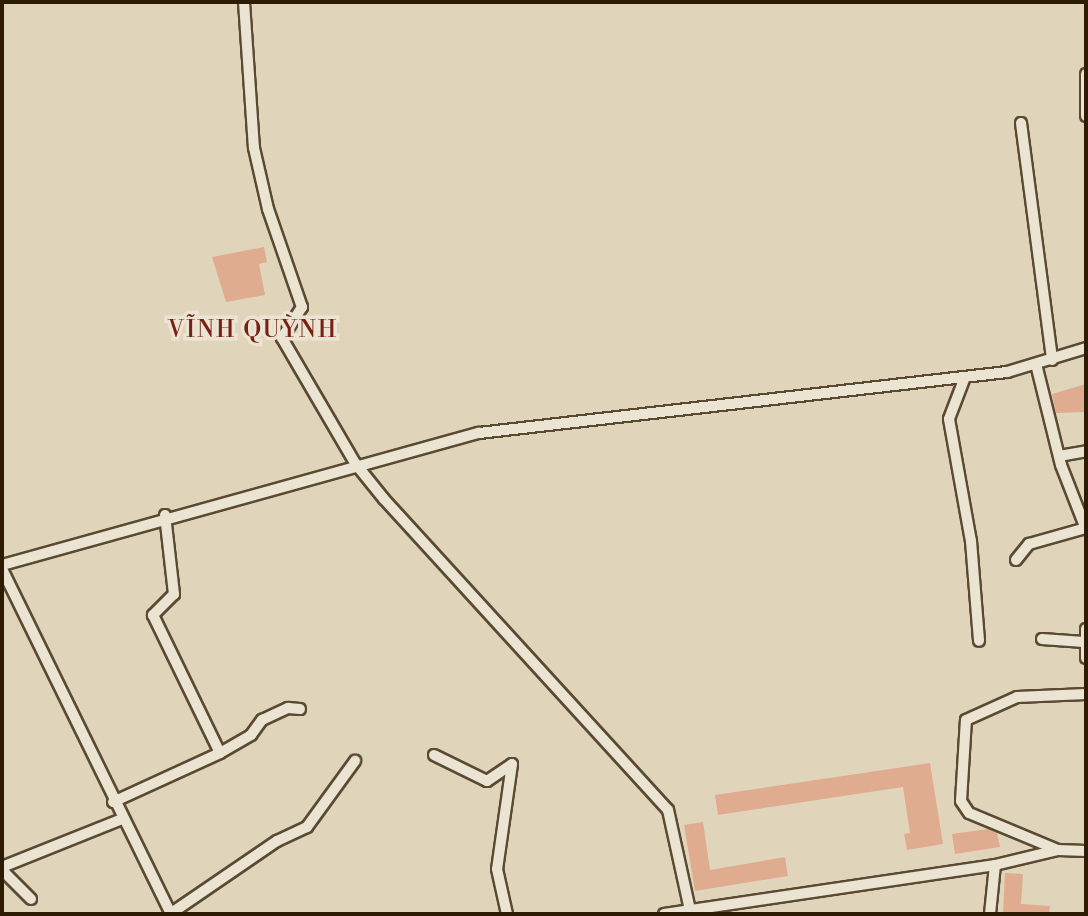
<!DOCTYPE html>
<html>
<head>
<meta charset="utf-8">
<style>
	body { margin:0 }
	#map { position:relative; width:1088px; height:916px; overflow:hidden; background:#e0d5bb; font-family:"Libre Bodoni",serif }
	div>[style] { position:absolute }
	.building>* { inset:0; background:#dfac90 }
	.roads { filter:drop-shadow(2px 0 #5a4a32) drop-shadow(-2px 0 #5a4a32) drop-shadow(0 2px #5a4a32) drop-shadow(0 -2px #5a4a32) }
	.minor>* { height:10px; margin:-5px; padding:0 5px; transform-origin:5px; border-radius:5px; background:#ebe4d3 }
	span { translate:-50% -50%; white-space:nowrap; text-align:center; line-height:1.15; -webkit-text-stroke:7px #ebe4d3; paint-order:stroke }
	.neighbourhood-label { font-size:23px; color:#7a1f14; letter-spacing:2px }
	.frame { position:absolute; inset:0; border:4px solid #2e1b04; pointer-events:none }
</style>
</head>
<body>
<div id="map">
	<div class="building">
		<div style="clip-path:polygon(264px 247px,267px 262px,259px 264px,265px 295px,226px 302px,212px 257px)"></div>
		<div style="clip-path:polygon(1086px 384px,1086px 412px,1056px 413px,1052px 394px)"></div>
		<div style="clip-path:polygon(930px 763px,943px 844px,907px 850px,904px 834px,910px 833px,903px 787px,718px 815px,715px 795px)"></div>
		<div style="clip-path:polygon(703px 822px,710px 870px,785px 857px,788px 876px,695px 891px,684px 825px)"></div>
		<div style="clip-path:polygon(988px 829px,997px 833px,1000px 847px,955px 854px,952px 834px)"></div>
		<div style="clip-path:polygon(1005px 873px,1023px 874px,1021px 904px,1050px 906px,1049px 914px,1003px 914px)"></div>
	</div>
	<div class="roads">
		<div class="minor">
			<div style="left:244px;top:2px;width:146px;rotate:86.1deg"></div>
			<div style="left:254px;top:148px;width:63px;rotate:77.1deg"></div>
			<div style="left:268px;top:209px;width:104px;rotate:70.9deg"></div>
			<div style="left:302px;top:307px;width:37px;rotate:123deg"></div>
			<div style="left:282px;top:338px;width:145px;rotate:59.7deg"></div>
			<div style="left:355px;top:463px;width:46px;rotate:51.1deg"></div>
			<div style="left:384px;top:499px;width:421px;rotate:47.6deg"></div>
			<div style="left:668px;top:810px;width:102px;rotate:77.6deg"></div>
			<div style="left:1086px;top:74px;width:42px;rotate:90deg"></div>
			<div style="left:1021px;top:123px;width:239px;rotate:82.5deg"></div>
			<div style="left:1036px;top:364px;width:104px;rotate:76.1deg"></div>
			<div style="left:1061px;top:465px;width:69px;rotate:68.7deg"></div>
			<div style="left:965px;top:377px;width:45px;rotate:110.9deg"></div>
			<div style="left:949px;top:419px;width:124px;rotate:79.8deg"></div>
			<div style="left:971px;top:541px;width:100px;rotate:85.4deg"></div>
			<div style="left:1059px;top:456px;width:27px;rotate:-10deg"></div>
			<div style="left:165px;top:515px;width:80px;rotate:83.5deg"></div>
			<div style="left:174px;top:594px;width:30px;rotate:135deg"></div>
			<div style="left:153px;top:615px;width:153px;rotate:64.1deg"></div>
			<div style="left:1016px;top:560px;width:21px;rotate:-51deg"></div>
			<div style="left:1029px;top:544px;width:59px;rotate:-15.7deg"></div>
			<div style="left:2px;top:565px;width:495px;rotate:-15.5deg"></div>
			<div style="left:479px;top:433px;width:532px;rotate:-6.59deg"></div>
			<div style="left:1007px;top:372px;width:83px;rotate:-16.9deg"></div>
			<div style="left:2px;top:569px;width:384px;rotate:63.9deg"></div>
			<div style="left:1086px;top:629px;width:29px;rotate:90deg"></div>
			<div style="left:1042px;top:639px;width:42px;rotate:4.1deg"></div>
			<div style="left:434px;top:755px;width:59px;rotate:26.1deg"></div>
			<div style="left:487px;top:781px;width:30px;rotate:-34deg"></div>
			<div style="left:512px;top:764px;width:106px;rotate:98.1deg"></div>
			<div style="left:497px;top:869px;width:46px;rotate:77.5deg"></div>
			<div style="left:113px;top:802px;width:118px;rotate:-24.6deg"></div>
			<div style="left:220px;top:753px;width:36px;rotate:-30deg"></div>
			<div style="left:251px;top:735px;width:19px;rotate:-54deg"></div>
			<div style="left:262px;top:720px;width:29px;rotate:-25deg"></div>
			<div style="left:288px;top:708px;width:12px;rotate:5deg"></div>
			<div style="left:1058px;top:850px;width:96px;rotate:-157.4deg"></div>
			<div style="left:969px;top:813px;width:14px;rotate:-124deg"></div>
			<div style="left:961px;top:801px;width:81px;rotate:-86.5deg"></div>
			<div style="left:966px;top:720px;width:56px;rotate:-24.3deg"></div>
			<div style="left:1017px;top:697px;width:69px;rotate:-2.5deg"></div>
			<div style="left:2px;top:867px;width:129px;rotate:-21.8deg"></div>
			<div style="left:2px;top:870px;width:41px;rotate:45deg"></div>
			<div style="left:170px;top:914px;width:130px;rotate:-34.3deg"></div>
			<div style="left:277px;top:841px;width:33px;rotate:-25deg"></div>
			<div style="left:307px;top:827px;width:82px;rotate:-54deg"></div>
			<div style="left:664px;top:914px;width:335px;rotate:-8.4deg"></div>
			<div style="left:995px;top:865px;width:65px;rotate:-13.4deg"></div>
			<div style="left:1058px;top:850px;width:28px;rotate:2deg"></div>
			<div style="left:990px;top:914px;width:49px;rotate:-84.2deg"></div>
		</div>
	</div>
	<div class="neighbourhood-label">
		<span style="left:253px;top:330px">VĨNH QUỲNH</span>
	</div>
	<div class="frame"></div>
</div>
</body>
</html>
